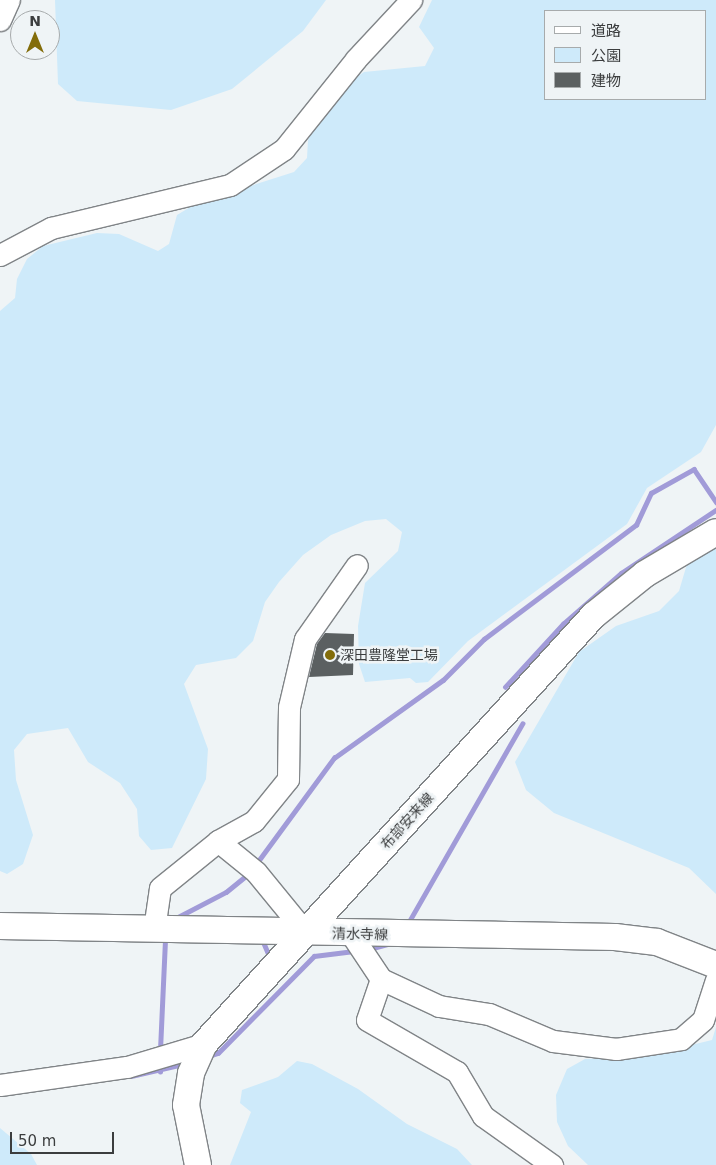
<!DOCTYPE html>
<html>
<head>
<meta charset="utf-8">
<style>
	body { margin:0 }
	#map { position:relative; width:716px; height:1165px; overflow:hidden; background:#eff4f6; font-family:"DejaVu Sans","Noto Sans JP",sans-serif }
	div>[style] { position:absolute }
	.green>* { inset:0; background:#ceeafa }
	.stream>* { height:4.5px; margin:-2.25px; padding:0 2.25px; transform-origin:2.25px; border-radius:2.25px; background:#a19bd8 }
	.building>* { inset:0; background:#5b6061 }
	.roads { filter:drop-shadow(1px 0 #808487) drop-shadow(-1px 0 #808487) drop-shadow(0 1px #808487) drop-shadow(0 -1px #808487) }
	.minor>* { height:21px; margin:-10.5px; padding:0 10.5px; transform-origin:10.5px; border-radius:10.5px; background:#fff }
	.major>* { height:26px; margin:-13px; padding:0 13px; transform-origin:13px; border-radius:13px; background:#fff }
	.dots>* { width:14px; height:14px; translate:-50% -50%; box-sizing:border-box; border:2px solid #eff4f6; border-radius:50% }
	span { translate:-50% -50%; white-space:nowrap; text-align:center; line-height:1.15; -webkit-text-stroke:5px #eff4f6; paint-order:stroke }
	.poi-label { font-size:14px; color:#3b3d3e }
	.left { translate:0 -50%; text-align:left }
	.street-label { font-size:14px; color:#3b3d3e }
	.legend { position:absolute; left:544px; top:10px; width:162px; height:90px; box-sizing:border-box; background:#eff4f6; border:1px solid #a7abac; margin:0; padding:6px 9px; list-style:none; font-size:15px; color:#3b3d3e }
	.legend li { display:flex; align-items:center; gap:10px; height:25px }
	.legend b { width:25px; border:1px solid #a7abac }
	.north { position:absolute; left:10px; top:10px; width:50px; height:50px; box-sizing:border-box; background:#eff4f6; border:1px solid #a7abac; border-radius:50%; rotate:0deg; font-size:14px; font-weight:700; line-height:20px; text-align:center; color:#3b3d3e }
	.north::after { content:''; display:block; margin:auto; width:18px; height:22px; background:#836d0a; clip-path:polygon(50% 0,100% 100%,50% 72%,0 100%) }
	.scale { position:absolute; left:10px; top:1132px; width:104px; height:22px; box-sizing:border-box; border:2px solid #3b3d3e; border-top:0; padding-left:6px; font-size:15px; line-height:18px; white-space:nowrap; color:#3b3d3e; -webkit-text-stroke:4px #eff4f6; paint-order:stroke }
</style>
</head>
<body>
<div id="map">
	<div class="green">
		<div style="clip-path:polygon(55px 0,326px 0,303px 31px,232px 89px,171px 110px,77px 101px,58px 84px)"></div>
		<div style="clip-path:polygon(evenodd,432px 0,716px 0,716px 425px,701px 452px,647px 488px,627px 524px,468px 641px,428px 682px,416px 683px,410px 678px,365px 682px,359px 664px,358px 626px,365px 583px,398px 551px,402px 532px,386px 519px,365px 521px,331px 535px,303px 555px,279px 582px,265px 602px,253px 641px,236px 658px,196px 665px,184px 684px,208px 749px,206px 779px,172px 848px,151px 850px,139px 836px,137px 809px,120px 783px,88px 762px,68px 728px,27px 734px,14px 750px,16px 780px,33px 835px,23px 864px,7px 874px,0 871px,0 311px,15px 298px,17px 279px,27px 259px,43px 246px,97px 233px,119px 234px,158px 251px,169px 244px,177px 215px,197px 203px,294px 172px,307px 158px,308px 140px,318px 117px,342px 87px,364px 72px,425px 66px,434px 48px,419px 27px,432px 0,545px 11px,705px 11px,705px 99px,545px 99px,545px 11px)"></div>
		<div style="clip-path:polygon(716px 548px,716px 894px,689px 868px,554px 813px,526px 790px,515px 762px,579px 652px,616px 626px,659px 611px,679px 591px,687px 564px)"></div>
		<div style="clip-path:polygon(716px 1027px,716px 1165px,588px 1165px,568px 1146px,557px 1122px,556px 1095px,567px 1069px,585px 1059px,646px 1056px,712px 1040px)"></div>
		<div style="clip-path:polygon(297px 1061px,312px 1064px,358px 1089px,407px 1124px,457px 1149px,472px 1165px,230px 1165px,251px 1112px,240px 1103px,242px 1090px,278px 1077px)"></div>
		<div style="clip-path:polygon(0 1128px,31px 1154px,37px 1165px,0 1165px)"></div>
	</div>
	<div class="stream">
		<div style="left:505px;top:687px;width:86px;rotate:-47.4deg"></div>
		<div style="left:563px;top:624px;width:77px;rotate:-41.3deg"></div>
		<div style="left:621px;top:573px;width:114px;rotate:-33.6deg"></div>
		<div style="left:256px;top:864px;width:132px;rotate:-53.7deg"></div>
		<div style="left:334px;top:758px;width:134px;rotate:-35.6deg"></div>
		<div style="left:443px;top:680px;width:58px;rotate:-45deg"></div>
		<div style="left:484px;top:639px;width:190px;rotate:-36.9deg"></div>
		<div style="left:636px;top:525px;width:35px;rotate:-65deg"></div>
		<div style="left:651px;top:493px;width:49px;rotate:-29.2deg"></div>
		<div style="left:694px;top:469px;width:40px;rotate:56deg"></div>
		<div style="left:176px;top:918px;width:56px;rotate:-27.5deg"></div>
		<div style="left:226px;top:892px;width:28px;rotate:-39deg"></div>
		<div style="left:407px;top:925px;width:232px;rotate:-60.2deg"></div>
		<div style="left:263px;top:941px;width:15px;rotate:67deg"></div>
		<div style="left:369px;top:949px;width:28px;rotate:-15deg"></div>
		<div style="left:160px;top:1050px;width:112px;rotate:-87.4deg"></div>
		<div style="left:208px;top:1056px;width:10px;rotate:-17deg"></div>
		<div style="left:218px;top:1053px;width:136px;rotate:-45.3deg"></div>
		<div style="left:314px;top:956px;width:40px;rotate:-7.1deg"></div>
		<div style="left:160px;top:1072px;width:9px;rotate:-90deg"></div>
		<div style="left:131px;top:1076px;width:54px;rotate:-12.8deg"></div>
	</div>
	<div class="building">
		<div style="clip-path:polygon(325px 633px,354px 634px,353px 675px,309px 677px,317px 644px)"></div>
	</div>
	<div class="roads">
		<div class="minor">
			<div style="left:0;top:20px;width:22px;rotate:-66deg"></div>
			<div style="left:0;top:255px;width:58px;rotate:-27.9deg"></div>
			<div style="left:51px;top:228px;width:184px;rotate:-13.5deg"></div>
			<div style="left:230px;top:185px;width:65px;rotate:-33.7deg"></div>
			<div style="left:284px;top:149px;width:115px;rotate:-51.3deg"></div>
			<div style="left:356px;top:59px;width:81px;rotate:-47deg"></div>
			<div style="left:218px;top:841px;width:49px;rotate:39.2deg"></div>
			<div style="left:256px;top:872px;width:79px;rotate:50.7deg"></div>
			<div style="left:154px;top:929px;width:41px;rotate:-81.7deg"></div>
			<div style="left:160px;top:888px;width:75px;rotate:-39deg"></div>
			<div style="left:218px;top:841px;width:41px;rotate:-29.1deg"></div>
			<div style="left:254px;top:821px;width:54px;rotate:-51deg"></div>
			<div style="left:288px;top:779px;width:72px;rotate:-89.2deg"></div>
			<div style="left:289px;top:707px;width:70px;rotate:-76.8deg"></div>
			<div style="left:305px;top:639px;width:90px;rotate:-54.9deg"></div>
			<div style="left:351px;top:934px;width:54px;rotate:56.3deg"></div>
			<div style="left:381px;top:979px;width:43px;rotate:108.9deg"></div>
			<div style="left:367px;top:1020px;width:104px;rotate:30deg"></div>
			<div style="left:457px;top:1072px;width:51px;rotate:59.4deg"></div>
			<div style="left:483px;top:1116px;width:85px;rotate:35.4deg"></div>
			<div style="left:381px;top:979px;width:64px;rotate:25deg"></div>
			<div style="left:439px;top:1006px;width:51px;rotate:9.1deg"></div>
			<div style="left:489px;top:1014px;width:69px;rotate:22.9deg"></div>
			<div style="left:553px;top:1041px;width:64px;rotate:7.2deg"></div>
			<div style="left:616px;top:1049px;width:66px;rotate:-8.7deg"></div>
			<div style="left:681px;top:1039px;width:29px;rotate:-41deg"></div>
			<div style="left:703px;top:1020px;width:42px;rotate:-72deg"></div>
			<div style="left:0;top:1085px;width:128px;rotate:-8.1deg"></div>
			<div style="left:127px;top:1067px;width:80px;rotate:-16.6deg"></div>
		</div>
		<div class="major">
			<div style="left:0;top:926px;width:615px;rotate:1.02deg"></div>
			<div style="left:615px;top:937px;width:42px;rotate:6.8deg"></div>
			<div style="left:657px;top:942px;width:63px;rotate:21.3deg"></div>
			<div style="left:198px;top:1165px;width:61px;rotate:-101.3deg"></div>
			<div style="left:186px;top:1105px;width:32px;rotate:-81deg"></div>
			<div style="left:191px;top:1073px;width:32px;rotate:-66deg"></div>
			<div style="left:204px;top:1044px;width:580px;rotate:-47.73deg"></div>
			<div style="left:594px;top:615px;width:65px;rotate:-38.8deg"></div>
			<div style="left:645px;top:574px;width:82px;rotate:-30.6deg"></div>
		</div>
	</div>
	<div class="dots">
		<div style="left:330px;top:655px;background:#836d0a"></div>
	</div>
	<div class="poi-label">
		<span class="left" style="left:340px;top:655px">深田豊隆堂工場</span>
	</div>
	<div class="street-label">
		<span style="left:407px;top:821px;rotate:-48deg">布部安来線</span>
		<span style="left:360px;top:934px;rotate:1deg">清水寺線</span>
	</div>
	<ul class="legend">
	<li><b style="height:6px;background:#fff"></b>道路</li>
	<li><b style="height:14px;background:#ceeafa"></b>公園</li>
	<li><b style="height:14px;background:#5b6061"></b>建物</li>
	</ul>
	<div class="north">N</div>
	<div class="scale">50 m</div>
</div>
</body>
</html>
